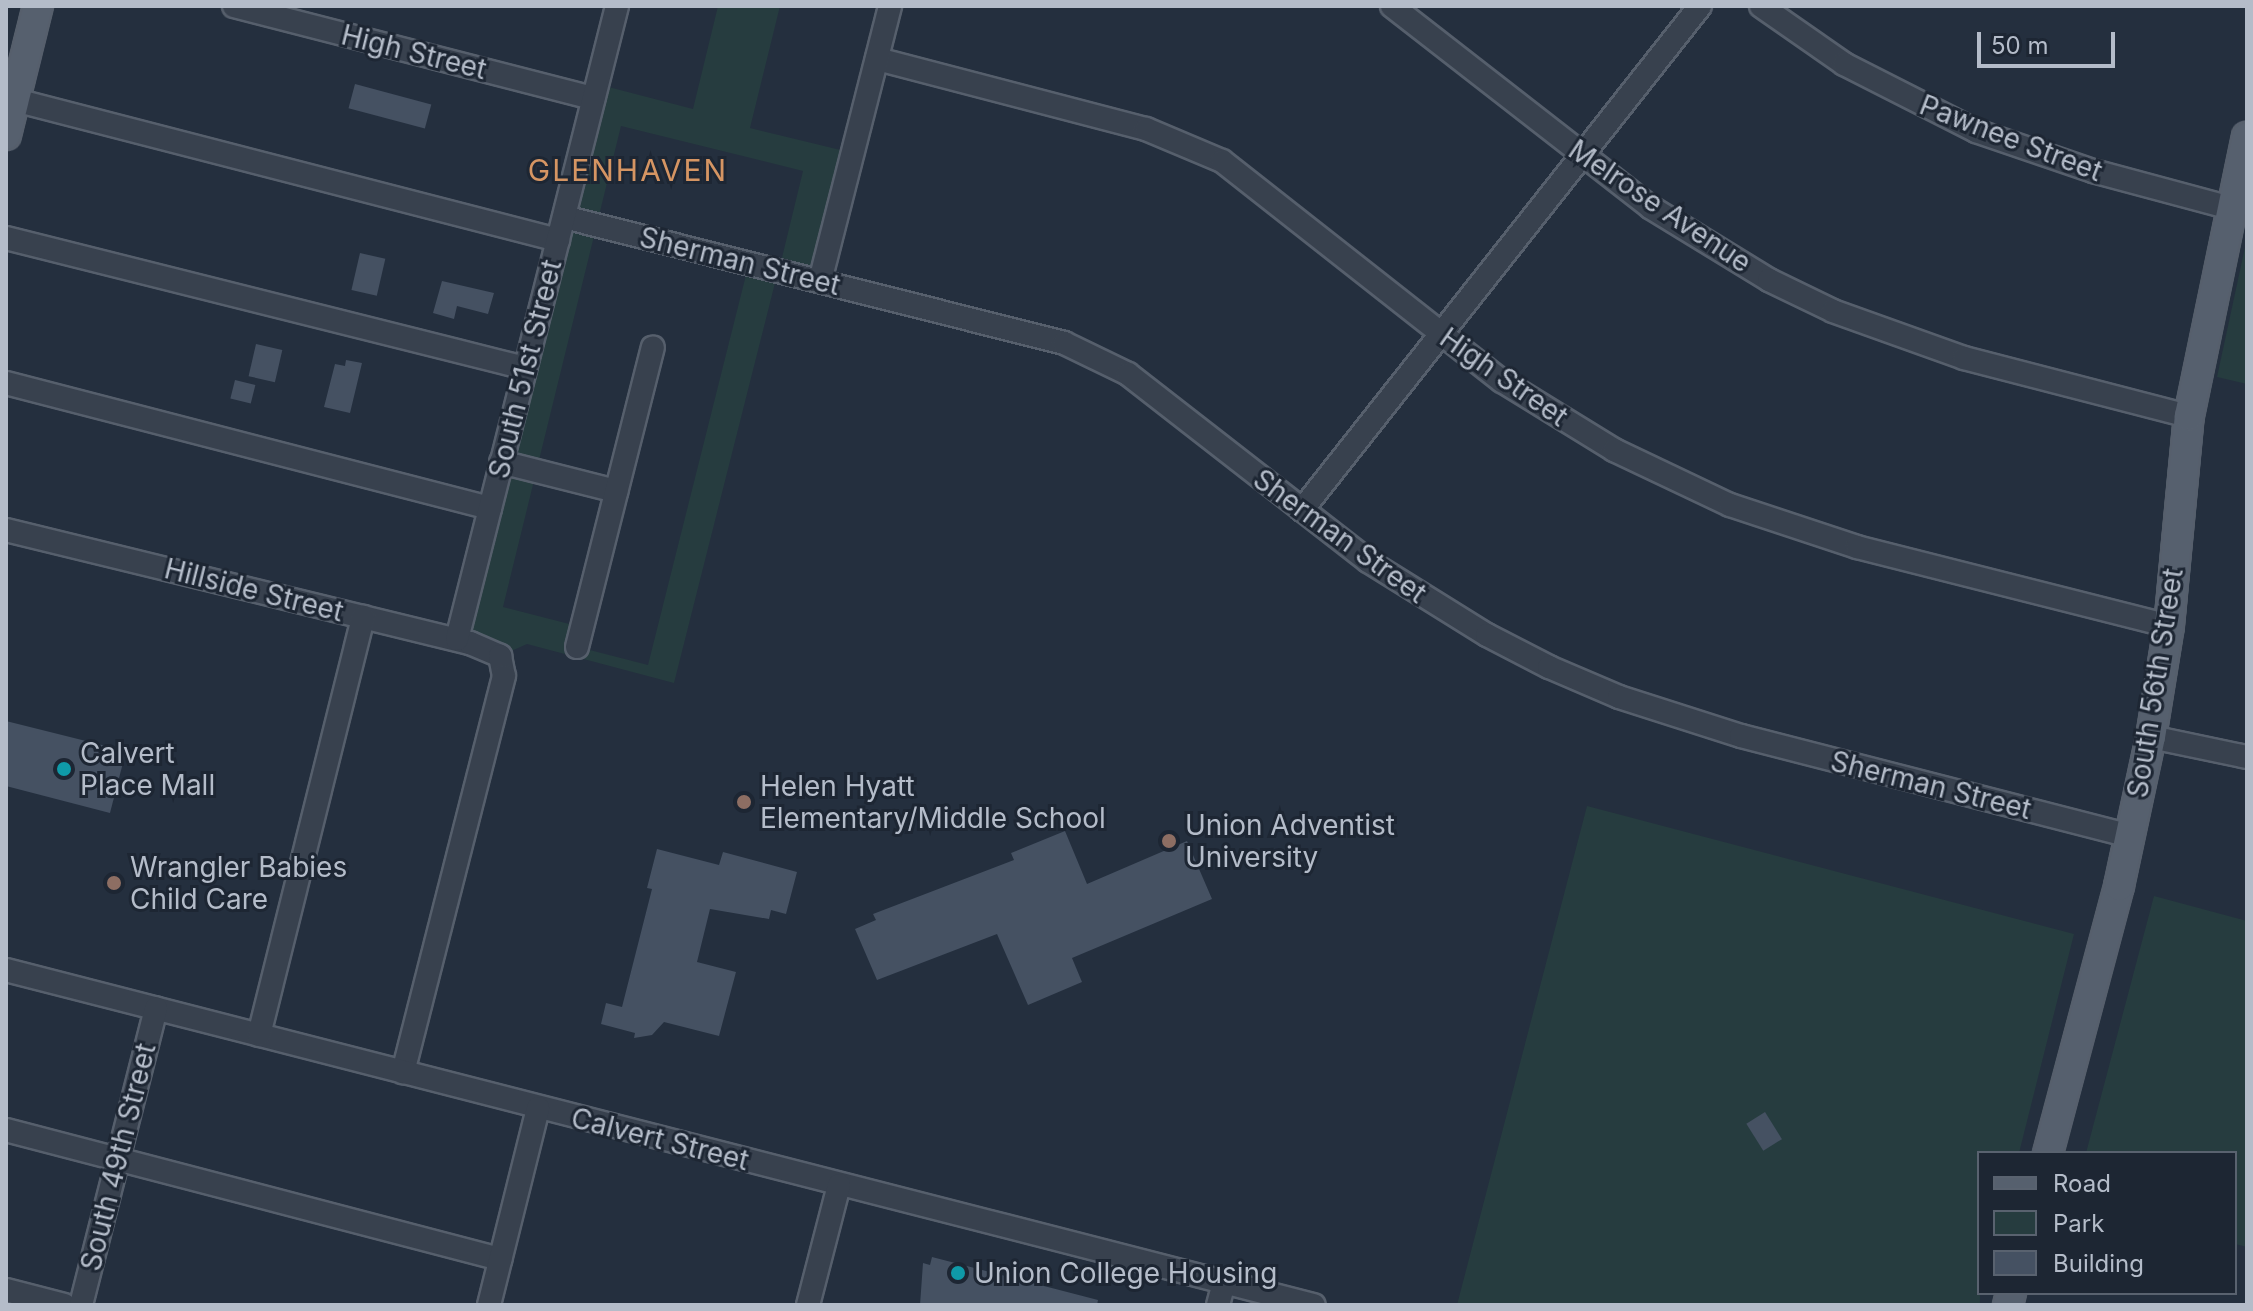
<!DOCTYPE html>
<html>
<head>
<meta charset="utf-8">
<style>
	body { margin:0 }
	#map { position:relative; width:2253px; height:1311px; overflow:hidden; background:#242f3e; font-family:Inter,sans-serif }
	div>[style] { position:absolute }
	.green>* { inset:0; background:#263c3f }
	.building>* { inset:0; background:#455162; transform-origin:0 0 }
	.roads { filter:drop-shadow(2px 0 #565f6c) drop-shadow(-2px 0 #565f6c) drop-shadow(0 2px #565f6c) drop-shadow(0 -2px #565f6c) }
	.minor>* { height:22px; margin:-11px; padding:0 11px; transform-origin:11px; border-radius:11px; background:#38414e }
	.major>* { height:28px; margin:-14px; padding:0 14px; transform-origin:14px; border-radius:14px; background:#56606e }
	.dots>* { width:22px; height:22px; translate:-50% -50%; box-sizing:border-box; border:4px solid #1d2633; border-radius:50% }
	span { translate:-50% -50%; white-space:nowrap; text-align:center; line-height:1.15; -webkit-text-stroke:6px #1d2633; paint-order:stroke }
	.street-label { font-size:28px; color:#b4bcc9 }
	.poi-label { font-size:28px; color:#b4bcc9 }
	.left { translate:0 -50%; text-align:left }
	.neighbourhood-label { font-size:30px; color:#d59563; letter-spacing:2px }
	.frame { position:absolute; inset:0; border:8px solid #b4bcc9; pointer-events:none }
	.legend { position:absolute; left:1977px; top:1151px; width:260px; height:144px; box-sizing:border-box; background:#1d2633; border:2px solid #59626f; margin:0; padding:10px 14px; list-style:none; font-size:24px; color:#b4bcc9 }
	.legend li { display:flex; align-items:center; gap:16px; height:40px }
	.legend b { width:40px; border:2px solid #59626f }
	.scale { position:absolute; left:1977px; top:32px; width:138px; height:36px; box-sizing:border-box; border:4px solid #b4bcc9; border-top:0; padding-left:10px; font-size:24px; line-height:28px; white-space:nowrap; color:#b4bcc9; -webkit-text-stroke:6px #1d2633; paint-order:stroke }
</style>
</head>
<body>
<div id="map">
	<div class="green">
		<div style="clip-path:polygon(evenodd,718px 6px,780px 6px,750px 128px,853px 153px,820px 281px,778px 271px,674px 683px,527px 644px,500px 656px,457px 639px,597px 84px,693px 109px,718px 6px,621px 126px,803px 171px,779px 270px,749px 263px,648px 665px,578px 647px,581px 627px,503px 607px,621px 126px)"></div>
		<div style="clip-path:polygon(2247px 238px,2247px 384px,2217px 377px)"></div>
		<div style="clip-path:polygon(1587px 806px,2074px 934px,2019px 1153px,1979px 1153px,1980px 1305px,1457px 1305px)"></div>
		<div style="clip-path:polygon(2154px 896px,2247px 921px,2247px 1247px,2235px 1244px,2235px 1153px,2086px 1153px)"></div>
	</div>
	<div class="building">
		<div style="left:355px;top:84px;width:79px;height:25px;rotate:15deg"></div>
		<div style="left:360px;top:253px;width:26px;height:38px;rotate:13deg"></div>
		<div style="clip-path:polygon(442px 281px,494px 293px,488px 314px,457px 306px,454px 319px,433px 313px)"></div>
		<div style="left:256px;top:344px;width:27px;height:33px;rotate:13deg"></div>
		<div style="clip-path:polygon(346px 360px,362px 363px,350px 413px,324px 407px,335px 364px,345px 366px)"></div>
		<div style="left:235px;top:380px;width:21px;height:19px;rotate:14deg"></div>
		<div style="clip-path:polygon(6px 721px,126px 751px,110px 813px,6px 786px)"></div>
		<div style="clip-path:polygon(1065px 831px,1087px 884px,1187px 841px,1212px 899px,1072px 958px,1082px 982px,1028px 1005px,997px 934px,877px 980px,855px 929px,876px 920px,873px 914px,1014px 860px,1011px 853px)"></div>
		<div style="clip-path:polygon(657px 849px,719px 865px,723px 852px,797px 872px,786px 914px,771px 910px,769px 919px,710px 909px,697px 962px,736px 972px,719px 1036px,664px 1022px,652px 1035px,634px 1038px,635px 1033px,601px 1024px,606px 1003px,622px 1007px,652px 889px,647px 888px)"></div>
		<div style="left:1765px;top:1112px;width:32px;height:22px;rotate:58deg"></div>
		<div style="clip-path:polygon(932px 1257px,1098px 1300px,1097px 1305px,920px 1305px,923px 1263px,930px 1265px)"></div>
	</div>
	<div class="roads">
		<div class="minor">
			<div style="left:234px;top:6px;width:371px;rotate:14.4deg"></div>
			<div style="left:1392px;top:6px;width:327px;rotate:37.9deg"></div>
			<div style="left:1650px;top:207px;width:140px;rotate:31.5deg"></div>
			<div style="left:1769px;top:280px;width:71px;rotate:25.8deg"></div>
			<div style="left:1833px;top:311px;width:139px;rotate:19.7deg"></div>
			<div style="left:1964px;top:358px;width:232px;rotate:14.5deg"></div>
			<div style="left:1761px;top:6px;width:101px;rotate:34.9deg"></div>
			<div style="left:1844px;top:64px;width:148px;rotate:26.9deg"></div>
			<div style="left:1976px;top:131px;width:124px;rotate:18.9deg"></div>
			<div style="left:2093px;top:171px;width:147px;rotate:15deg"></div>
			<div style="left:877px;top:59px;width:278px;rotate:14.6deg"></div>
			<div style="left:1146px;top:129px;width:82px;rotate:22.8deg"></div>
			<div style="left:1222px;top:161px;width:356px;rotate:38.2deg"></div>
			<div style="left:1502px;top:381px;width:132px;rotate:31.6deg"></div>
			<div style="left:1614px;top:450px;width:128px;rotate:25.4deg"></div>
			<div style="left:1730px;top:505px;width:134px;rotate:18.3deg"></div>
			<div style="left:1857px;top:547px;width:322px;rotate:14.2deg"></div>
			<div style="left:15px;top:100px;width:561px;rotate:14.46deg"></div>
			<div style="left:564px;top:217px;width:516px;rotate:14.14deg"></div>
			<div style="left:1064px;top:343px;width:71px;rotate:25.8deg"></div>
			<div style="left:1128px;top:374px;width:304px;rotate:37.9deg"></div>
			<div style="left:1368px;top:561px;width:140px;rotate:31.9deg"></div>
			<div style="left:1487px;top:635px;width:70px;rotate:27.3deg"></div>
			<div style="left:1549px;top:667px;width:76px;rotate:23.2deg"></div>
			<div style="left:1619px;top:697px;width:128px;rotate:17.7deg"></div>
			<div style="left:1741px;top:736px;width:403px;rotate:14.4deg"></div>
			<div style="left:6px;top:238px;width:535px;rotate:14.06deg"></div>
			<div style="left:820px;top:281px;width:284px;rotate:-75.7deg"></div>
			<div style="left:6px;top:383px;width:500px;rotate:14.5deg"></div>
			<div style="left:501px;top:462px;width:119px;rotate:14.2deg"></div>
			<div style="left:1302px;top:510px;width:642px;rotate:-51.7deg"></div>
			<div style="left:6px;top:530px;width:478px;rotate:13.7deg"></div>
			<div style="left:470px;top:643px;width:33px;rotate:23deg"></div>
			<div style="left:500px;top:656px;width:20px;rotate:79deg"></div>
			<div style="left:504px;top:676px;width:409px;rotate:104.3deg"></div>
			<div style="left:457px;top:639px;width:653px;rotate:-75.81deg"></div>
			<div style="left:577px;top:647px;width:309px;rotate:-75.8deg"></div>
			<div style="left:2151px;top:737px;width:98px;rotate:11.8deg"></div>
			<div style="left:6px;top:970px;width:1350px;rotate:14.37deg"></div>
			<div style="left:259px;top:1035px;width:431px;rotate:-76deg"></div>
			<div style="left:6px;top:1130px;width:511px;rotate:14.64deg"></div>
			<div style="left:6px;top:1290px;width:60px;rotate:14.5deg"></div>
			<div style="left:81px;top:1305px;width:306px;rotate:-75.8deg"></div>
			<div style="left:489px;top:1305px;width:203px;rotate:-76deg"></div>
			<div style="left:808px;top:1305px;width:124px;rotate:-75.5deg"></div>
			<div style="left:1218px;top:1305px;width:24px;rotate:-75deg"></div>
		</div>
		<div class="major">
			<div style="left:6px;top:135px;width:133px;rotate:-76.1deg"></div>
			<div style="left:2048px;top:1153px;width:276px;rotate:-75.1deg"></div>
			<div style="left:2119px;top:886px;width:152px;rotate:-77.9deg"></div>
			<div style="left:2151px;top:737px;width:112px;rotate:-80.8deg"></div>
			<div style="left:2169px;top:626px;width:211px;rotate:-84.6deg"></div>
			<div style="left:2189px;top:416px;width:285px;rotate:-78.3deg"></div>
			<div style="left:2008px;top:1305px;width:12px;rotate:-76deg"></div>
		</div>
	</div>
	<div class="dots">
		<div style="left:64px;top:769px;background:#0f9aa8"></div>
		<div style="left:744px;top:802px;background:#8d6e63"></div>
		<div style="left:1169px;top:841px;background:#8d6e63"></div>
		<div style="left:114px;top:883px;background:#8d6e63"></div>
		<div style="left:958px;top:1273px;background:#0f9aa8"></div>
	</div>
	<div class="street-label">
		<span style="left:414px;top:52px;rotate:14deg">High Street</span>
		<span style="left:2011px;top:138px;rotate:21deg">Pawnee Street</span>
		<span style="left:1660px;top:206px;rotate:34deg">Melrose Avenue</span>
		<span style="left:740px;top:261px;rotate:14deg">Sherman Street</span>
		<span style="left:525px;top:369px;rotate:-76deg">South 51st Street</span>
		<span style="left:1504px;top:377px;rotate:35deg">High Street</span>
		<span style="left:1340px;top:536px;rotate:36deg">Sherman Street</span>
		<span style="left:254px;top:590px;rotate:14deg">Hillside Street</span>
		<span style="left:2155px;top:683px;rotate:-81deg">South 56th Street</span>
		<span style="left:1931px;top:785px;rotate:14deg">Sherman Street</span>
		<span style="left:660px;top:1139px;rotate:14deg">Calvert Street</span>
		<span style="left:118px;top:1157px;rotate:-76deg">South 49th Street</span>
	</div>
	<div class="poi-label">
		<span class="left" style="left:80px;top:769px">Calvert<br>Place Mall</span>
		<span class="left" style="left:760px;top:802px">Helen Hyatt<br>Elementary/Middle School</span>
		<span class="left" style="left:1185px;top:841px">Union Adventist<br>University</span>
		<span class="left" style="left:130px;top:883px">Wrangler Babies<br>Child Care</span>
		<span class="left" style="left:974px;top:1273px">Union College Housing</span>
	</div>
	<div class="neighbourhood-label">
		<span style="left:628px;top:170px">GLENHAVEN</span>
	</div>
	<div class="frame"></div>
	<ul class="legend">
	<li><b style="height:10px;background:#56606e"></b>Road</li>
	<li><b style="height:22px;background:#263c3f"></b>Park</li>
	<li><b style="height:22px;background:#455162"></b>Building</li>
	</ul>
	<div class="scale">50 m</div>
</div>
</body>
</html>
